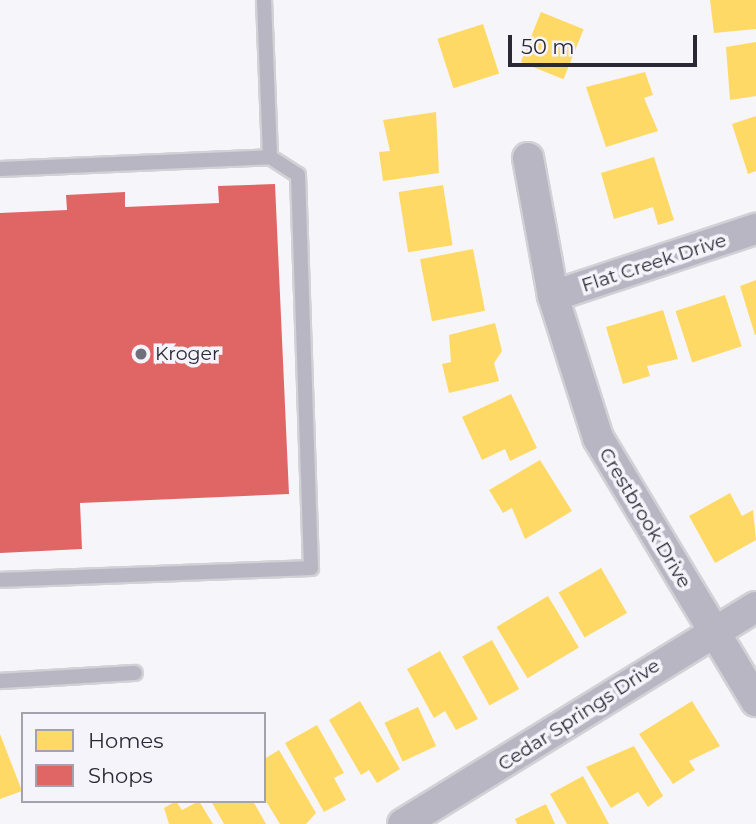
<!DOCTYPE html>
<html>
<head>
<meta charset="utf-8">
<style>
	body { margin:0 }
	#map { position:relative; width:756px; height:824px; overflow:hidden; background:#f6f5fa; font-family:Montserrat,sans-serif }
	div>[style] { position:absolute }
	.homes>* { inset:0; background:#ffd966; transform-origin:0 0 }
	.shops>* { inset:0; background:#e06666 }
	.roads { filter:drop-shadow(2px 0 #d2d1d6) drop-shadow(-2px 0 #d2d1d6) drop-shadow(0 2px #d2d1d6) drop-shadow(0 -2px #d2d1d6) }
	.lane>* { height:14px; margin:-7px; padding:0 7px; transform-origin:7px; border-radius:7px; background:#b9b6c3 }
	.street>* { height:30px; margin:-15px; padding:0 15px; transform-origin:15px; border-radius:15px; background:#b9b6c3 }
	.dots>* { width:19px; height:19px; translate:-50% -50%; box-sizing:border-box; border:4px solid #f5f4fb; border-radius:50% }
	span { translate:-50% -50%; white-space:nowrap; text-align:center; line-height:1.15; -webkit-text-stroke:7px #f5f4fb; paint-order:stroke }
	.street-label { font-size:19px; color:#2a2835 }
	.poi-label { font-size:19px; color:#2a2835 }
	.left { translate:0 -50%; text-align:left }
	.legend { position:absolute; left:21px; top:712px; width:245px; height:91px; box-sizing:border-box; background:#f5f4fb; border:2px solid #a4a2ac; margin:0; padding:9px 12px; list-style:none; font-size:21px; color:#2a2835 }
	.legend li { display:flex; align-items:center; gap:14px; height:35px }
	.legend b { width:35px; border:2px solid #a4a2ac }
	.scale { position:absolute; left:508px; top:35px; width:189px; height:32px; box-sizing:border-box; border:4px solid #2a2835; border-top:0; padding-left:9px; font-size:21px; line-height:24px; white-space:nowrap; color:#2a2835; -webkit-text-stroke:5px #f5f4fb; paint-order:stroke }
</style>
</head>
<body>
<div id="map">
	<div class="homes">
		<div style="clip-path:polygon(710px 0,756px 0,756px 29px,714px 33px)"></div>
		<div style="left:541px;top:12px;width:46px;height:54px;rotate:22deg"></div>
		<div style="left:483px;top:24px;width:52px;height:48px;rotate:72deg"></div>
		<div style="clip-path:polygon(756px 42px,756px 96px,730px 100px,726px 47px)"></div>
		<div style="clip-path:polygon(645px 72px,653px 95px,644px 98px,658px 131px,606px 147px,586px 87px)"></div>
		<div style="clip-path:polygon(436px 112px,439px 173px,383px 181px,379px 152px,390px 151px,383px 120px)"></div>
		<div style="clip-path:polygon(756px 116px,756px 171px,748px 174px,732px 124px)"></div>
		<div style="clip-path:polygon(654px 157px,674px 220px,658px 225px,653px 207px,614px 219px,601px 173px)"></div>
		<div style="left:443px;top:185px;width:61px;height:45px;rotate:81deg"></div>
		<div style="left:473px;top:249px;width:63px;height:54px;rotate:79deg"></div>
		<div style="clip-path:polygon(756px 280px,756px 335px,755px 335px,740px 286px)"></div>
		<div style="left:725px;top:295px;width:54px;height:52px;rotate:72deg"></div>
		<div style="clip-path:polygon(663px 310px,678px 359px,647px 366px,650px 376px,623px 384px,606px 327px)"></div>
		<div style="clip-path:polygon(495px 323px,502px 351px,494px 363px,499px 381px,449px 393px,442px 364px,451px 362px,449px 335px)"></div>
		<div style="clip-path:polygon(511px 394px,537px 448px,510px 461px,505px 449px,482px 460px,462px 417px)"></div>
		<div style="clip-path:polygon(540px 460px,572px 511px,525px 539px,512px 508px,503px 513px,489px 490px)"></div>
		<div style="clip-path:polygon(730px 493px,742px 516px,753px 510px,756px 540px,715px 563px,689px 516px)"></div>
		<div style="left:601px;top:568px;width:52px;height:49px;rotate:60deg"></div>
		<div style="left:548px;top:596px;width:60px;height:60px;rotate:59deg"></div>
		<div style="left:492px;top:640px;width:56px;height:34px;rotate:61deg"></div>
		<div style="clip-path:polygon(440px 651px,478px 719px,456px 730px,445px 711px,434px 718px,407px 669px)"></div>
		<div style="clip-path:polygon(360px 701px,400px 769px,377px 783px,369px 770px,361px 775px,329px 720px)"></div>
		<div style="clip-path:polygon(692px 701px,720px 746px,689px 761px,695px 770px,673px 784px,639px 734px)"></div>
		<div style="left:418px;top:707px;width:43px;height:37px;rotate:65deg"></div>
		<div style="clip-path:polygon(317px 725px,344px 773px,334px 778px,346px 800px,324px 812px,285px 743px)"></div>
		<div style="clip-path:polygon(0 734px,22px 791px,0 799px)"></div>
		<div style="clip-path:polygon(634px 746px,663px 796px,648px 807px,638px 792px,611px 808px,586px 767px)"></div>
		<div style="clip-path:polygon(279px 750px,316px 813px,306px 824px,280px 824px,264px 798px,264px 759px)"></div>
		<div style="clip-path:polygon(583px 776px,609px 824px,567px 824px,550px 794px)"></div>
		<div style="clip-path:polygon(176px 801px,182px 810px,199px 801px,213px 824px,169px 824px,164px 808px)"></div>
		<div style="clip-path:polygon(211px 801px,253px 801px,266px 824px,224px 824px)"></div>
		<div style="clip-path:polygon(546px 804px,555px 824px,517px 824px,515px 819px)"></div>
	</div>
	<div class="shops">
		<div style="clip-path:polygon(275px 184px,289px 494px,80px 503px,82px 549px,0 553px,0 213px,67px 210px,66px 195px,125px 192px,125px 207px,219px 203px,218px 186px)"></div>
	</div>
	<div class="roads">
		<div class="lane">
			<div style="left:264px;top:0;width:157px;rotate:87.8deg"></div>
			<div style="left:0;top:169px;width:270px;rotate:-2.5deg"></div>
			<div style="left:270px;top:157px;width:33px;rotate:33deg"></div>
			<div style="left:298px;top:175px;width:393px;rotate:88.1deg"></div>
			<div style="left:311px;top:568px;width:311px;rotate:177.8deg"></div>
			<div style="left:0;top:681px;width:135px;rotate:-3.4deg"></div>
		</div>
		<div class="street">
			<div style="left:528px;top:158px;width:140px;rotate:79.7deg"></div>
			<div style="left:553px;top:296px;width:149px;rotate:72.4deg"></div>
			<div style="left:598px;top:438px;width:307px;rotate:59deg"></div>
			<div style="left:553px;top:296px;width:214px;rotate:-18.3deg"></div>
			<div style="left:403px;top:824px;width:414px;rotate:-31.6deg"></div>
		</div>
	</div>
	<div class="dots">
		<div style="left:141px;top:354px;background:#71707a"></div>
	</div>
	<div class="street-label">
		<span style="left:654px;top:263px;rotate:-18deg">Flat Creek Drive</span>
		<span style="left:645px;top:518px;rotate:59deg">Crestbrook Drive</span>
		<span style="left:579px;top:715px;rotate:-33deg">Cedar Springs Drive</span>
	</div>
	<div class="poi-label">
		<span class="left" style="left:155px;top:354px">Kroger</span>
	</div>
	<ul class="legend">
	<li><b style="height:19px;background:#ffd966"></b>Homes</li>
	<li><b style="height:19px;background:#e06666"></b>Shops</li>
	</ul>
	<div class="scale">50 m</div>
</div>
</body>
</html>
